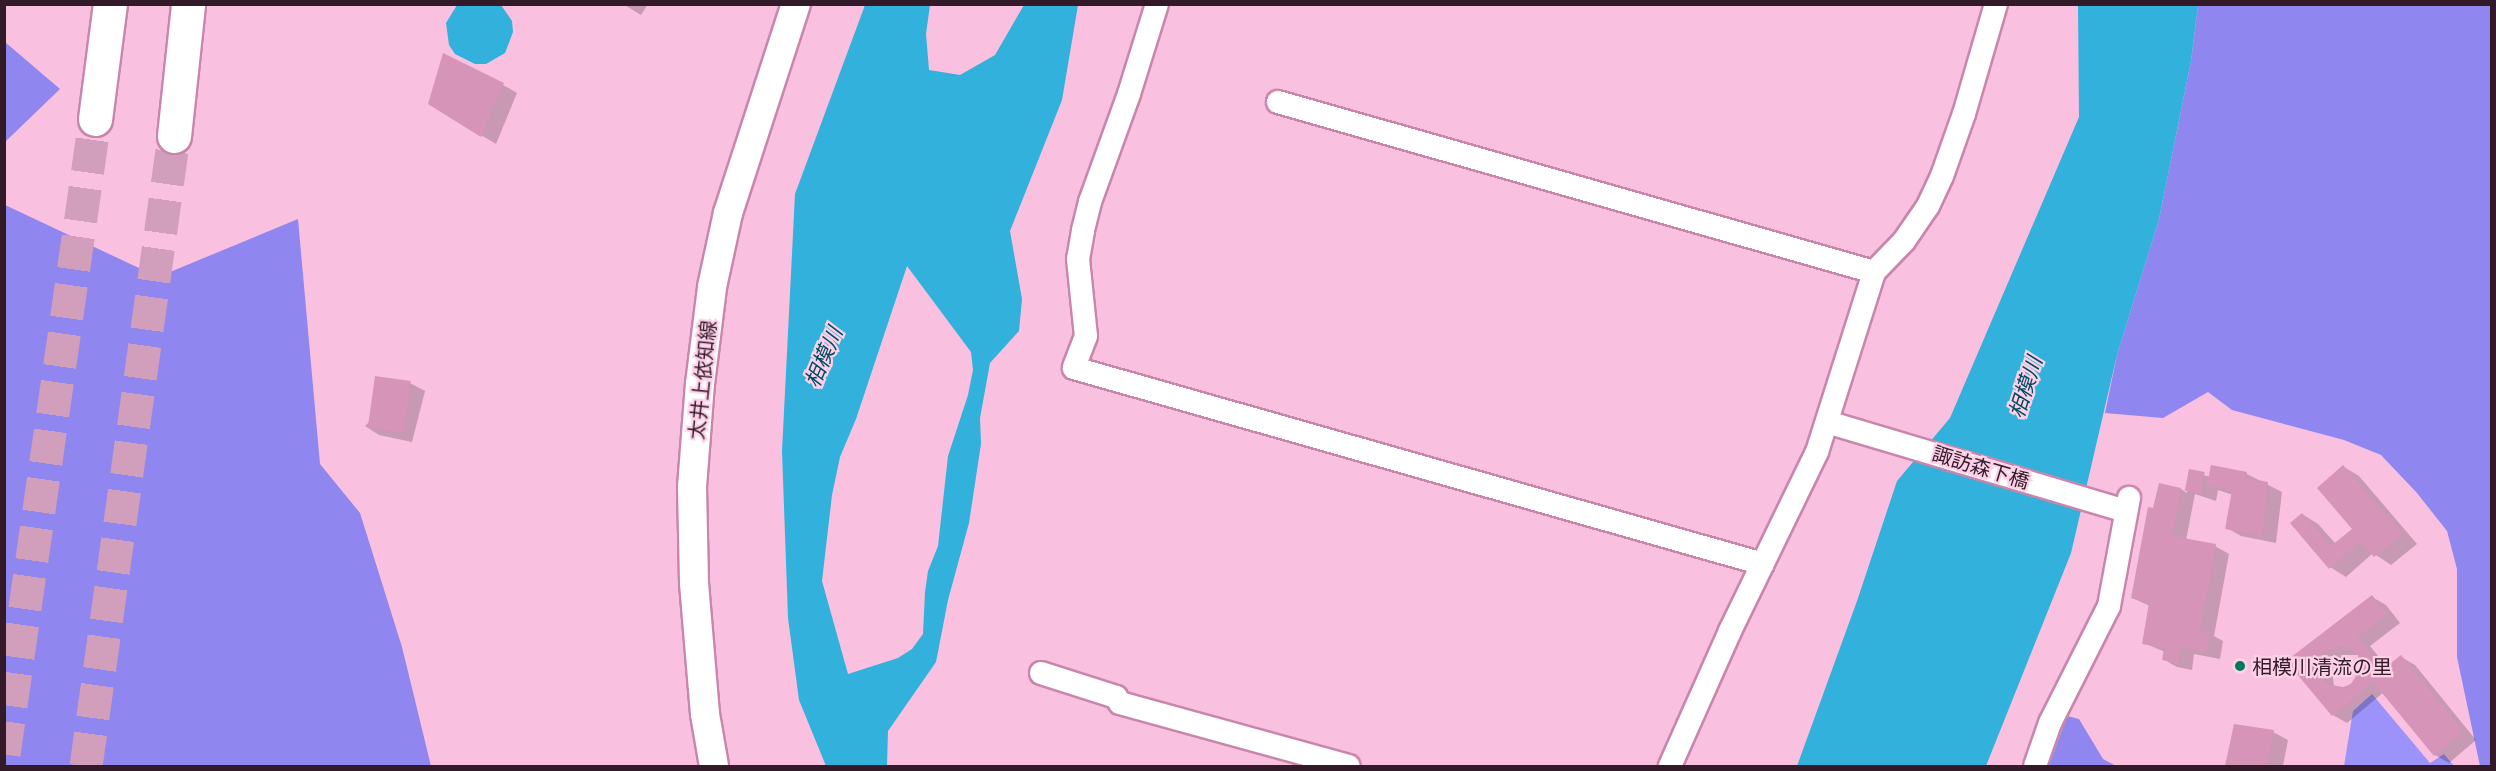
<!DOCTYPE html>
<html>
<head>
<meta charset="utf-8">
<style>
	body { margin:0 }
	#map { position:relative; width:2496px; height:771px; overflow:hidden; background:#f9c0df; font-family:"Open Sans","Noto Sans JP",sans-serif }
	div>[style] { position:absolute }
	.green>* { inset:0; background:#9b93f9 }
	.forest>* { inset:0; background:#8f86f0 }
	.water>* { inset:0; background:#31b1db }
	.shadow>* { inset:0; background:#0003 }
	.building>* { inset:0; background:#d794b9; transform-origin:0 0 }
	.highway-tunnel>* { height:33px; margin-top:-16.5px; transform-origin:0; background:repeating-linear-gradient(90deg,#d19fbb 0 33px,transparent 0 49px) }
	.roads { filter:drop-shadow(2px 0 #c986ab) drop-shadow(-2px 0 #c986ab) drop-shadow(0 2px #c986ab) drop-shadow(0 -2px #c986ab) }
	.minor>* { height:22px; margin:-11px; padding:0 11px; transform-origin:11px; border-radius:11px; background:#fff }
	.major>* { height:28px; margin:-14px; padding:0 14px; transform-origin:14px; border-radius:14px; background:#fff }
	.highway>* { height:33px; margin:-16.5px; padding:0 16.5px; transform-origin:16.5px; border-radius:16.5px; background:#fff }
	.dots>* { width:16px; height:16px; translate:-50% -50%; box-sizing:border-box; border:3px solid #fdd2e9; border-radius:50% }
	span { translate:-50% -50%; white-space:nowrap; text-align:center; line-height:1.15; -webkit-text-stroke:4.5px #fdd2e9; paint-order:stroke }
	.street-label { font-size:20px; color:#331a29 }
	.poi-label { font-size:20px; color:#331a29 }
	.left { translate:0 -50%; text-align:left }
	.water-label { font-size:21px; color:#004a5f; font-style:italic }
	.frame { position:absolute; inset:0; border:6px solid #331a29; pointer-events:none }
</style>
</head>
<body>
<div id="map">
	<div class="green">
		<div style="clip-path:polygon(2372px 694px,2430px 763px,2444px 754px,2454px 766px,2344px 766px,2353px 711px)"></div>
	</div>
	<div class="forest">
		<div style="clip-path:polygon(2198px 5px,2491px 5px,2491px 766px,2480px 766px,2457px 657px,2457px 569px,2447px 531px,2417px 493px,2381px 455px,2344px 440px,2232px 410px,2208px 392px,2163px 418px,2105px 413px,2117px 355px,2159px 219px,2191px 61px)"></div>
		<div style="clip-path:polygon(5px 42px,60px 89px,5px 142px)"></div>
		<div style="clip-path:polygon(5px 205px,158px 277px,298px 219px,320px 464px,360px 513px,402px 647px,431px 766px,5px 766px)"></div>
		<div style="clip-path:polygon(2067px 716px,2079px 719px,2103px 759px,2116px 766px,2049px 766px)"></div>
	</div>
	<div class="water">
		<div style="clip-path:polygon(457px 5px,501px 5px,512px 21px,513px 32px,505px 53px,486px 64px,475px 64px,455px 54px,449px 45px,446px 23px)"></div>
		<div style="clip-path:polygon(evenodd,865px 5px,930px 5px,926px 34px,929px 70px,960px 75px,995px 55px,1024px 5px,1078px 5px,1062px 100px,1010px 231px,1022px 299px,1019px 331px,990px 363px,980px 418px,981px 444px,969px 523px,948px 600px,936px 662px,888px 731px,887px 766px,826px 766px,799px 700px,788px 618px,782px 451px,795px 194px,865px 5px,907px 266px,971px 352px,973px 370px,968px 395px,948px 456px,938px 546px,928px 571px,925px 592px,923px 634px,912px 649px,898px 658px,848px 674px,822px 581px,832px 495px,840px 457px,856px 419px,907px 266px)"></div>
		<div style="clip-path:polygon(2078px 5px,2198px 5px,2191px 61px,2159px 219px,2117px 355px,2071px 553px,1986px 766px,1797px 766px,1857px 601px,1897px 481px,1950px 418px,2079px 117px)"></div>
	</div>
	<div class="shadow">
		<div style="clip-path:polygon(623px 4px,648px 4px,641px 15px)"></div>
		<div style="clip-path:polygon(503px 85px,517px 93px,496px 144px,429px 104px)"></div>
		<div style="clip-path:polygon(410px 383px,425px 391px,412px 442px,379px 435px,365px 426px)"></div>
		<div style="clip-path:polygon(2212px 467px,2247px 474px,2282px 492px,2276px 543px,2241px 536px,2227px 528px,2233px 495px,2218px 490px,2216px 501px,2195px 494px,2186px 540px,2215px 546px,2229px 554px,2214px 636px,2223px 641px,2220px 659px,2194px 654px,2192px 670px,2177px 667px,2163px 659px,2165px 652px,2144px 643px,2150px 606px,2132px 598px,2154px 509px,2181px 489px,2187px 493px,2191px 471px,2210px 477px)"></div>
		<div style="clip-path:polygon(2344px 467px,2359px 476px,2417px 544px,2391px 565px,2373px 553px,2346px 577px,2330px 567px,2302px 514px,2318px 524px,2336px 544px,2354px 529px)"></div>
		<div style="clip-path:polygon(evenodd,2372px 597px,2386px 605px,2400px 623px,2370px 646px,2388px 668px,2401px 657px,2415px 665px,2476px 740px,2449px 763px,2435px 755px,2384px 692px,2347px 723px,2333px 715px,2289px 661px,2372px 597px,2344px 655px,2360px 655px,2361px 669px,2358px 678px,2344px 689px,2334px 687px,2332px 668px,2344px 655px)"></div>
		<div style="clip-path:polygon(2235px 725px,2273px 732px,2288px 740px,2283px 766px,2227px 766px)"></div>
	</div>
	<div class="building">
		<div style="clip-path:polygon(443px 53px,504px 83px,481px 137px,428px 104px)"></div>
		<div style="left:375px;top:376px;width:36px;height:52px;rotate:8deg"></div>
		<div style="clip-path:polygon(2211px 465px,2247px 472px,2246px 478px,2268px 482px,2262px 536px,2225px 529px,2232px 490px,2207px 485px)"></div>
		<div style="clip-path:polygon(2343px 465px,2402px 534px,2374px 557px,2360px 541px,2329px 569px,2290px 523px,2302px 513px,2331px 546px,2352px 529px,2317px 488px)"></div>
		<div style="left:2189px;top:469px;width:16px;height:22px;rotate:11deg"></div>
		<div style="clip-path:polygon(2159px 483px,2181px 488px,2172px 536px,2216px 544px,2200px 630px,2210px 632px,2206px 652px,2181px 647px,2178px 663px,2162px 660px,2164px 648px,2142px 644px,2149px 603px,2131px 598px,2148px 507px,2153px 508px)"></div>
		<div style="clip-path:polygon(evenodd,2372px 595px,2387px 614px,2357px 637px,2383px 669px,2401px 655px,2463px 731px,2434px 756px,2373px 682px,2332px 716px,2286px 661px,2372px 595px,2339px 646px,2347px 647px,2358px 655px,2360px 669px,2351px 684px,2343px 687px,2326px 684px,2318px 669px,2323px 653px,2339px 646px)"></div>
		<div style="clip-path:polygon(2234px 724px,2274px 730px,2267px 766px,2225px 766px)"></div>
	</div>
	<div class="highway-tunnel">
		<div style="left:4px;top:754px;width:641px;rotate:-81.84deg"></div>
		<div style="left:86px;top:766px;width:636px;rotate:-82.05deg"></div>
	</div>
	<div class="roads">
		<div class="minor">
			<div style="left:1157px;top:4px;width:94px;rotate:107.3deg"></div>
			<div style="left:1129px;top:94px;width:115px;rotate:109.9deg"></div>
			<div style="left:1090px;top:202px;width:30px;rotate:104deg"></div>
			<div style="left:1083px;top:231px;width:28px;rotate:100deg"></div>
			<div style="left:1078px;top:259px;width:77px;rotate:84.1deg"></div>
			<div style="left:1086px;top:336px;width:34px;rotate:111deg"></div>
			<div style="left:1074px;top:368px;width:716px;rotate:15.88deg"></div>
			<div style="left:1278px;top:102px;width:620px;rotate:15.92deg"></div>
			<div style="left:1827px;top:422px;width:312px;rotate:16.6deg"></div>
			<div style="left:1041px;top:673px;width:79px;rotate:17.7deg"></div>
			<div style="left:1116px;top:697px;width:7px;rotate:56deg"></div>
			<div style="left:1120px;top:703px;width:237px;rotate:15.4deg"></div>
			<div style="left:1670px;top:766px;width:148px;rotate:-66deg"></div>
			<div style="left:1730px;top:631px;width:199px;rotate:-64.1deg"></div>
			<div style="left:1817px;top:452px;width:189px;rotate:-72.4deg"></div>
			<div style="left:1874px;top:272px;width:43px;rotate:-45.9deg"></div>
			<div style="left:1904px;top:241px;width:42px;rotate:-55.6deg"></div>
			<div style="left:1928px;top:206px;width:33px;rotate:-65deg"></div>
			<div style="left:1942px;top:176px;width:66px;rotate:-70.5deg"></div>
			<div style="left:1964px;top:114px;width:115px;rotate:-73.8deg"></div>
			<div style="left:2035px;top:766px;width:46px;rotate:-70.8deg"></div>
			<div style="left:2050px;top:723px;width:131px;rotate:-63.2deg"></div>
			<div style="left:2109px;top:606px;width:110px;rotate:-79.5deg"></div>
		</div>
		<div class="major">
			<div style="left:714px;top:766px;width:53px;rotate:-99.8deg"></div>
			<div style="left:705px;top:714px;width:132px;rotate:-94.8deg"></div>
			<div style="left:694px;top:582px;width:95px;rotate:-91.2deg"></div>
			<div style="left:692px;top:487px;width:103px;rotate:-85.6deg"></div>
			<div style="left:700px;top:384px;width:98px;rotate:-82.9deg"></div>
			<div style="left:712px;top:287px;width:76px;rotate:-77.8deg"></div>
			<div style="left:728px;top:213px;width:220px;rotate:-72deg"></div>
		</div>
		<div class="highway">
			<div style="left:95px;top:119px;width:116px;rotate:-82.6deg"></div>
			<div style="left:174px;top:136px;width:133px;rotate:-83.9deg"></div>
		</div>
	</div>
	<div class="dots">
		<div style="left:2240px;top:666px;background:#007a58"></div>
	</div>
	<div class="street-label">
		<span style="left:702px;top:380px;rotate:-84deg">太井上依知線</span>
		<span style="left:1981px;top:467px;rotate:17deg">諏訪森下橋</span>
	</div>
	<div class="poi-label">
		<span class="left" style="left:2252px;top:666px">相模川清流の里</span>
	</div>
	<div class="water-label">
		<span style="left:823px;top:357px;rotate:-67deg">相模川</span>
		<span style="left:2025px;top:387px;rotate:-72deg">相模川</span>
	</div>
	<div class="frame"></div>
</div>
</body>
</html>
